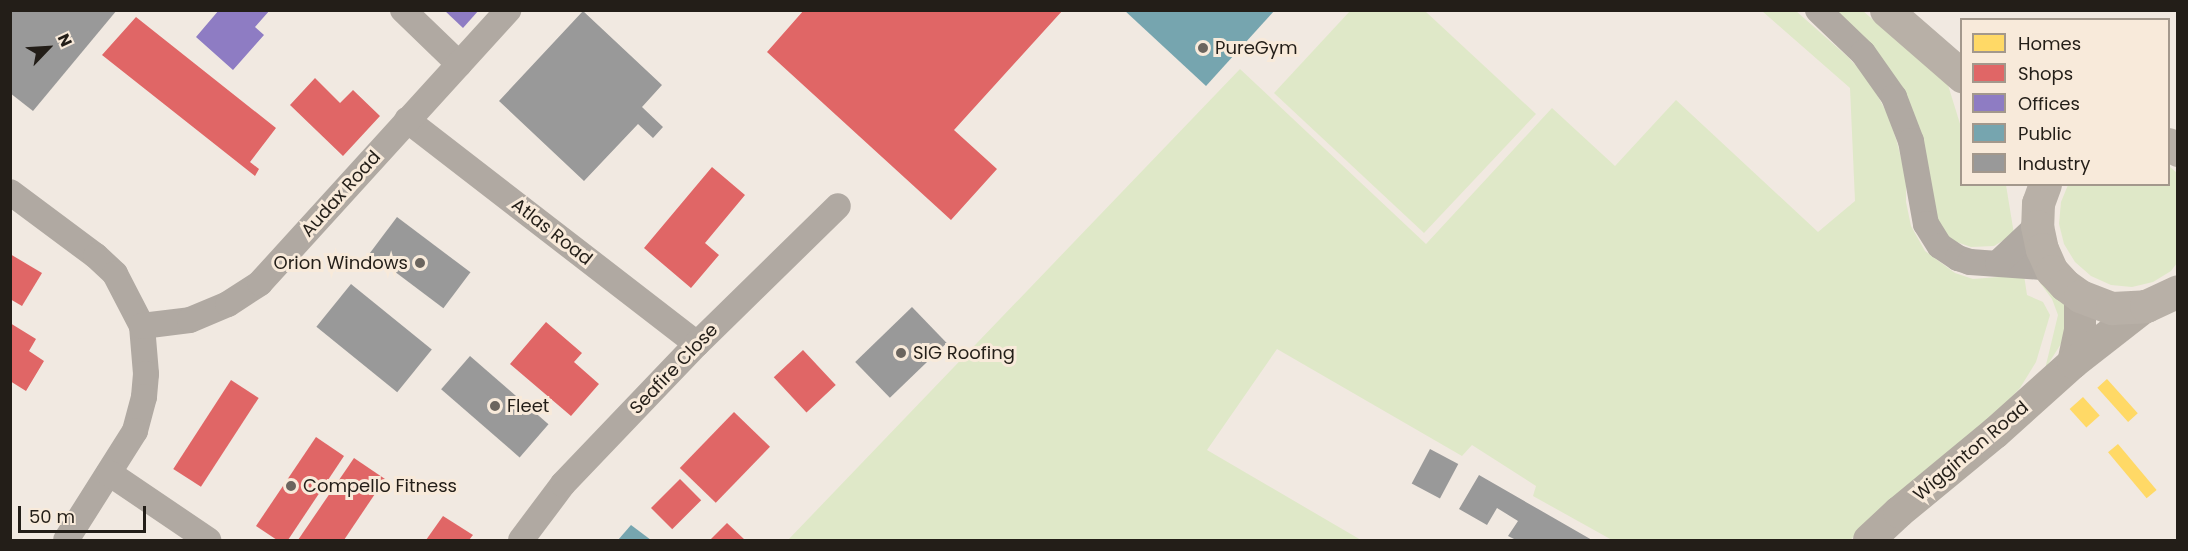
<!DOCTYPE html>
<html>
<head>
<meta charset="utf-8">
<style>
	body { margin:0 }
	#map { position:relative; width:2188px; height:551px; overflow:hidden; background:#f1e9e1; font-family:Poppins,sans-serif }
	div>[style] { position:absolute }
	.green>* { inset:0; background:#dfe8c8 }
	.homes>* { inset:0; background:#ffd966; transform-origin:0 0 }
	.shops>* { inset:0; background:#e06666; transform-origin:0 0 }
	.offices>* { inset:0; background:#8e7cc3 }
	.public>* { inset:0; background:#76a5af }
	.industry>* { inset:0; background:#999; transform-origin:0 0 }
	.minor>* { height:26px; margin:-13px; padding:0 13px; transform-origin:13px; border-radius:13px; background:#b0a9a2 }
	.major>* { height:32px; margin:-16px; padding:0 16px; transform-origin:16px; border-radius:16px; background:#b3aba2 }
	.highway>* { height:33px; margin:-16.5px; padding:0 16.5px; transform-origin:16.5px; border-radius:16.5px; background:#b8b0a7 }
	.dots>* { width:16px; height:16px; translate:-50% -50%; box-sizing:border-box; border:3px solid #f8eada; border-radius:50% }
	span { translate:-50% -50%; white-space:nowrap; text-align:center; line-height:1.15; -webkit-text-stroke:6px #f8eada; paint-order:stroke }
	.poi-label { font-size:18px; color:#231e18 }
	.left { translate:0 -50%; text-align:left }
	.right { translate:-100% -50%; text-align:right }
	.street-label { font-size:18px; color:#231e18 }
	.frame { position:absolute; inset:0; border:12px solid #231e18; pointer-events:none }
	.legend { position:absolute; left:1960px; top:18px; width:210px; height:168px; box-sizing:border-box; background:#f8eada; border:2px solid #a3988c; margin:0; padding:8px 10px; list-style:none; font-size:18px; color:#231e18 }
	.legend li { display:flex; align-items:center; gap:12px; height:30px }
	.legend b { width:30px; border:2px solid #a3988c }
	.north { position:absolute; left:18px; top:18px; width:60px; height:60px; -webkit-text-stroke:4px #f8eada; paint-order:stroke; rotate:65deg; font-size:16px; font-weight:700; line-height:24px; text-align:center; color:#231e18 }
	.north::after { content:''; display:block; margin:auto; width:21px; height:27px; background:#231e18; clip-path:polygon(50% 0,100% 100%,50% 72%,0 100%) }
	.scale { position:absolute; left:18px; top:506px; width:128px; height:27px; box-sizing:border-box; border:3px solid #231e18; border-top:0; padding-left:8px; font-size:18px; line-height:21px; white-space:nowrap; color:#231e18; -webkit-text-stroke:4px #f8eada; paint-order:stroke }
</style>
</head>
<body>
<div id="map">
	<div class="green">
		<div style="clip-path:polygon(1350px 11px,1425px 11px,1536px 114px,1424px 233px,1274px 93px)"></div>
		<div style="clip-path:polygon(1762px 11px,1796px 11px,1848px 57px,1869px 80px,1888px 115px,1897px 142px,1906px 178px,1906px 202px,1911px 226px,1925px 251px,1955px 273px,1973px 279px,2024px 275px,2027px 295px,2043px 302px,2050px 315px,2036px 362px,2020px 388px,2006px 403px,1850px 540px,1612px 540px,1533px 496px,1536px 486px,1472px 445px,1462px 456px,1277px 349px,1207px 450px,1361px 540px,788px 540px,1240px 69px,1426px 244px,1552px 108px,1615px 166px,1676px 100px,1818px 232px,1855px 201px,1850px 88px)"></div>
		<div style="clip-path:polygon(1834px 11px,1863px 11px,1948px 85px,1961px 127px,1962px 184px,2006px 185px,2014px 234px,1994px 246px,1971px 247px,1948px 239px,1936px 222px,1921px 151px)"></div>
		<div style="clip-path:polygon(2169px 166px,2177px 173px,2177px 263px,2171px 271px,2153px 282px,2132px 287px,2111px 285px,2091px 276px,2075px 262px,2064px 244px,2059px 224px,2061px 202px,2068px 185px,2168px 184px)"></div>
		<div style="clip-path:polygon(2035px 276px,2063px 297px,2069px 318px,2066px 336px,2045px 369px,2058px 315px,2052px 299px)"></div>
	</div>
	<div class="homes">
		<div style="left:2107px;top:379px;width:46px;height:13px;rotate:48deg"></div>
		<div style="left:2083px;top:397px;width:25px;height:18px;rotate:48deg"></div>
		<div style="left:2118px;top:444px;width:60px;height:13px;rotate:50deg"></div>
	</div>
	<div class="shops">
		<div style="clip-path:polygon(804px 10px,1063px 10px,954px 130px,997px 169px,951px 220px,767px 52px)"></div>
		<div style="clip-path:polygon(136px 17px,276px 128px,250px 162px,259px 169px,255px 176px,102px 55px)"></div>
		<div style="clip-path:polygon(315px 78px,340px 103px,353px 90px,380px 116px,343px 156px,290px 105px)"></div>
		<div style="clip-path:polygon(712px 167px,745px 195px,705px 243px,719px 255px,691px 288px,644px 248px)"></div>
		<div style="clip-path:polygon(10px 254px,42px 273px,22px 306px,10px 299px)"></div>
		<div style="clip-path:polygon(546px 322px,582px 353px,574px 362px,599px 384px,571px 416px,510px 364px)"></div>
		<div style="clip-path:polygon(10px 323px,36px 339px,29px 351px,44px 361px,26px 391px,10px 381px)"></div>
		<div style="left:803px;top:350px;width:48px;height:40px;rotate:47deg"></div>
		<div style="left:231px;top:380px;width:33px;height:106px;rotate:33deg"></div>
		<div style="left:734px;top:412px;width:50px;height:78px;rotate:44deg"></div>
		<div style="clip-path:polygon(316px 437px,344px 456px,288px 540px,277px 540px,256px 526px)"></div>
		<div style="clip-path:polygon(354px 458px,385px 479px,344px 540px,298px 540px)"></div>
		<div style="left:680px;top:479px;width:30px;height:41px;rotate:45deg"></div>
		<div style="clip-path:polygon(443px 516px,473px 535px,469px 540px,426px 540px)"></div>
		<div style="clip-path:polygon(727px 523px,745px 540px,710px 540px)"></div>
	</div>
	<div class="offices">
		<div style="clip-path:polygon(219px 10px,270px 10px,255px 27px,264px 35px,233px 70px,196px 37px)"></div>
		<div style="clip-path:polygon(444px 10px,479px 10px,463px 28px)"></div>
	</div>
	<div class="public">
		<div style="clip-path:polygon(1124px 10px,1275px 10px,1206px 86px)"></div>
		<div style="clip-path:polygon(631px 525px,651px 540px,618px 540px)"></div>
	</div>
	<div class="industry">
		<div style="clip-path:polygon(10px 10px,117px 10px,33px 111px,10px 93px)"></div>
		<div style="clip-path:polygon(583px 11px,662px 85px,642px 107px,663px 127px,653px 138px,638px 124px,584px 181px,499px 101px)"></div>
		<div style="left:397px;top:217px;width:92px;height:45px;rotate:37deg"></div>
		<div style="left:351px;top:284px;width:104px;height:55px;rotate:39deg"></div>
		<div style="left:912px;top:307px;width:50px;height:79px;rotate:46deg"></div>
		<div style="left:470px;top:356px;width:104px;height:44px;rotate:41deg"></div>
		<div style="left:1430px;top:449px;width:32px;height:39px;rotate:28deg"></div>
		<div style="clip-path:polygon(1479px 475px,1592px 540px,1516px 540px,1508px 536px,1518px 521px,1497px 508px,1487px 525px,1459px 509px)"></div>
	</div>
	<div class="minor">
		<div style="left:403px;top:10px;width:78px;rotate:44deg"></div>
		<div style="left:1818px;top:10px;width:62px;rotate:43.7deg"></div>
		<div style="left:1863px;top:53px;width:54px;rotate:54.8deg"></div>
		<div style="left:1894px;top:97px;width:47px;rotate:68.9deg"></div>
		<div style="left:1911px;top:141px;width:84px;rotate:79.8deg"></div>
		<div style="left:1926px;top:224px;width:26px;rotate:58deg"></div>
		<div style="left:1940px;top:246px;width:22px;rotate:34deg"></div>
		<div style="left:1958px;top:258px;width:13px;rotate:18deg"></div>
		<div style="left:1970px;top:262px;width:72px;rotate:4deg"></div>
		<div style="left:2042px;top:267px;width:11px;rotate:22deg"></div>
		<div style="left:407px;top:120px;width:366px;rotate:37.7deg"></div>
		<div style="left:10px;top:192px;width:107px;rotate:36.7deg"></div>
		<div style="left:96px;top:256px;width:26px;rotate:43deg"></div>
		<div style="left:115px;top:274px;width:59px;rotate:62.6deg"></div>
		<div style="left:142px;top:326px;width:48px;rotate:85.2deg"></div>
		<div style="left:146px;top:374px;width:23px;rotate:95deg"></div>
		<div style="left:144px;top:397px;width:35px;rotate:105deg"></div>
		<div style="left:135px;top:431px;width:129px;rotate:122.3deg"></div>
		<div style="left:1998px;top:263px;width:54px;rotate:-43.5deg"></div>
		<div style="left:142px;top:326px;width:48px;rotate:-7.1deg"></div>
		<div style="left:190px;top:320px;width:41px;rotate:-22.8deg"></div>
		<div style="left:228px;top:304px;width:38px;rotate:-33deg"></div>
		<div style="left:260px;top:283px;width:369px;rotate:-47.7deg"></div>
		<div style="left:109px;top:473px;width:120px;rotate:34.1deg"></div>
		<div style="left:521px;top:540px;width:70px;rotate:-53.1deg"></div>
		<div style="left:563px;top:484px;width:194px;rotate:-46.3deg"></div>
		<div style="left:697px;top:344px;width:197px;rotate:-44.4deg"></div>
	</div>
	<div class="major">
		<div style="left:2073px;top:363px;width:33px;rotate:-78deg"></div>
		<div style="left:2080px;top:331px;width:35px;rotate:-90deg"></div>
		<div style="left:1869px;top:540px;width:41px;rotate:-43deg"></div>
		<div style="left:1899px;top:512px;width:124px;rotate:-39.5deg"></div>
		<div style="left:1995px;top:433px;width:105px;rotate:-41.9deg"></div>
		<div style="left:2073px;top:363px;width:93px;rotate:-38deg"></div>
	</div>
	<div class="highway">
		<div style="left:1886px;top:10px;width:101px;rotate:41deg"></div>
		<div style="left:2168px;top:144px;width:12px;rotate:31deg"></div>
		<div style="left:2045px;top:184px;width:20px;rotate:110deg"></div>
		<div style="left:2038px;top:203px;width:23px;rotate:92deg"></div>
		<div style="left:2037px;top:226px;width:24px;rotate:78deg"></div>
		<div style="left:2042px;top:249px;width:24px;rotate:66deg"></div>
		<div style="left:2052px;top:271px;width:19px;rotate:47deg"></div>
		<div style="left:2065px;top:285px;width:19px;rotate:36deg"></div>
		<div style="left:2080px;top:296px;width:34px;rotate:21deg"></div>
		<div style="left:2112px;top:308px;width:34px;rotate:-3deg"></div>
		<div style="left:2146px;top:306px;width:35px;rotate:-25deg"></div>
	</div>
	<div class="dots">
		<div style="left:1203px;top:48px;background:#6b655e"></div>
		<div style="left:420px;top:263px;background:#6b655e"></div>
		<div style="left:901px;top:353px;background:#6b655e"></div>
		<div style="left:495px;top:406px;background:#6b655e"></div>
		<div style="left:291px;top:486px;background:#6b655e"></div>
	</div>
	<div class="poi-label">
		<span class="left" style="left:1215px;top:48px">PureGym</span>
		<span class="right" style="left:408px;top:263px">Orion Windows</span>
		<span class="left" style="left:913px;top:353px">SIG Roofing</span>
		<span class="left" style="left:507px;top:406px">Fleet</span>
		<span class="left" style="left:303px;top:486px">Compello Fitness</span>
	</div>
	<div class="street-label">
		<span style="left:341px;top:194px;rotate:-48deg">Audax Road</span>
		<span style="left:552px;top:232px;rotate:38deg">Atlas Road</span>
		<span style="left:674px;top:369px;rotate:-46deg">Seafire Close</span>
		<span style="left:1971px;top:451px;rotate:-40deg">Wigginton Road</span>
	</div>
	<div class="frame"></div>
	<ul class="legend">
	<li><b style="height:16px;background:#ffd966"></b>Homes</li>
	<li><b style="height:16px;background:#e06666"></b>Shops</li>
	<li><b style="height:16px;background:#8e7cc3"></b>Offices</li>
	<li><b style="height:16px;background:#76a5af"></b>Public</li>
	<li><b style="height:16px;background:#999"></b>Industry</li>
	</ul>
	<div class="north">N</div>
	<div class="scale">50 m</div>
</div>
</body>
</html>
